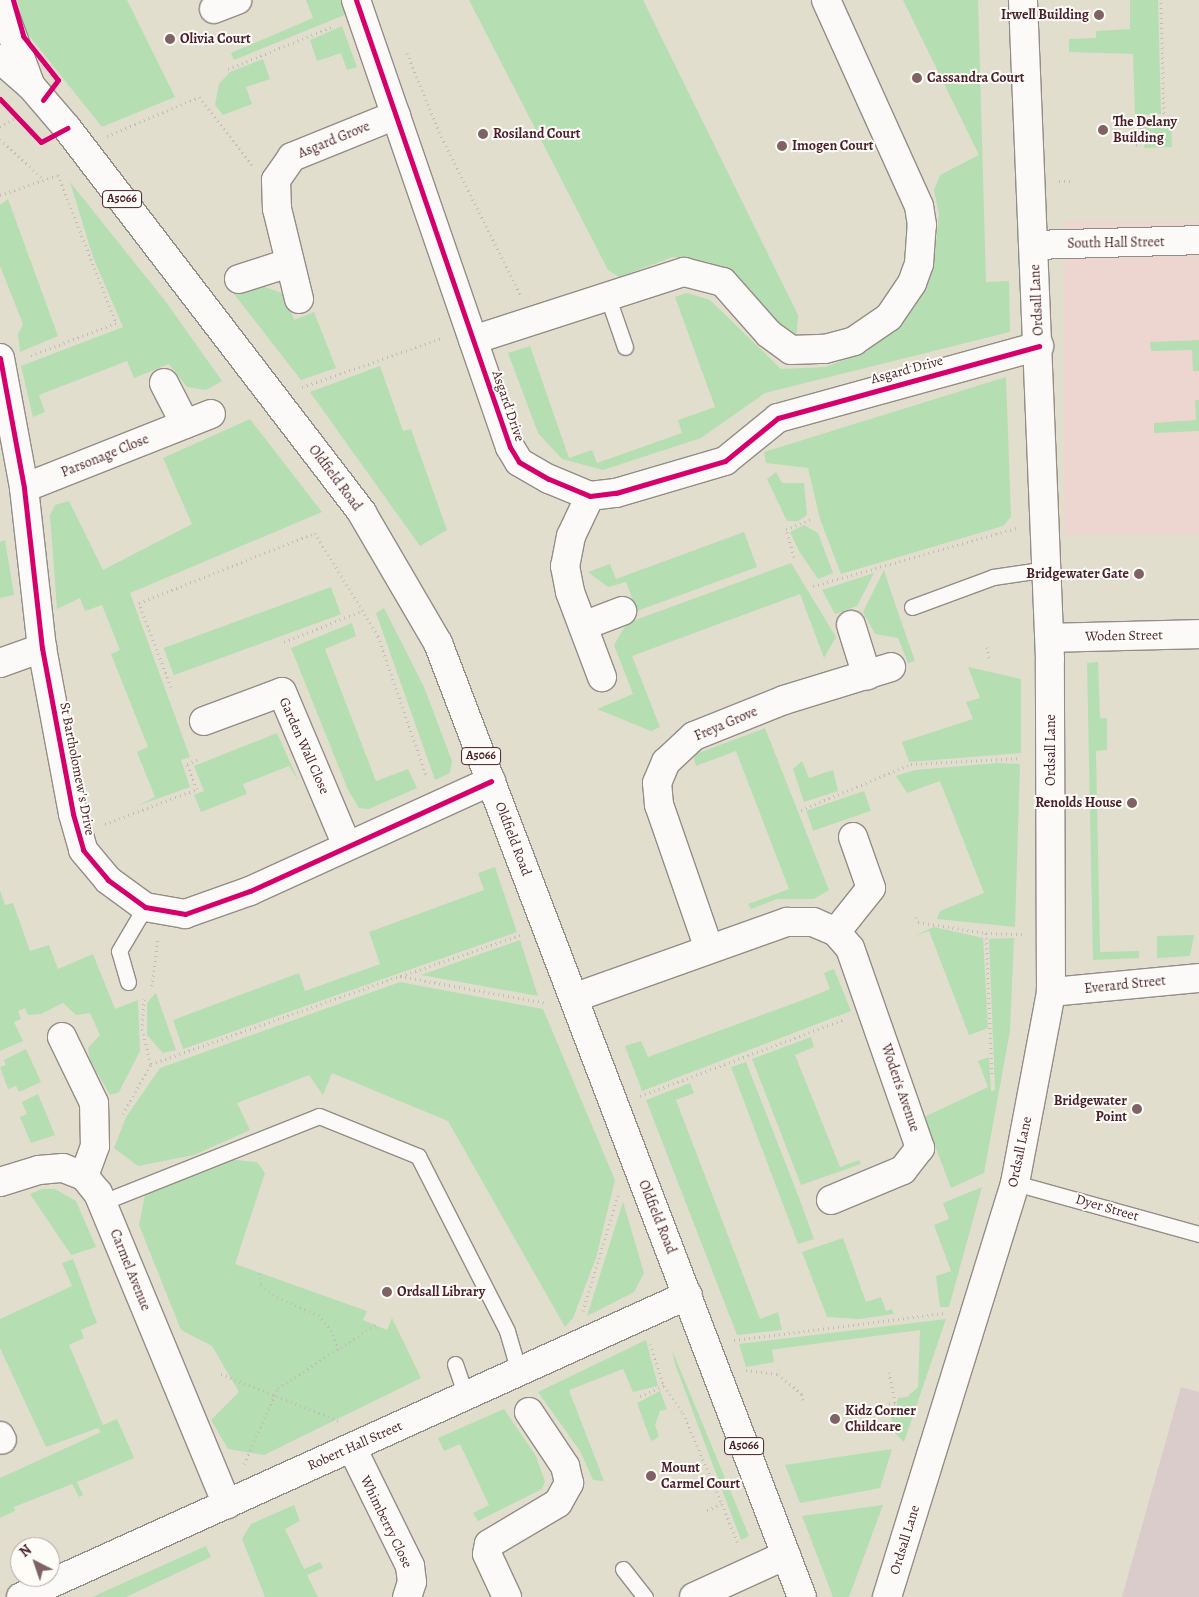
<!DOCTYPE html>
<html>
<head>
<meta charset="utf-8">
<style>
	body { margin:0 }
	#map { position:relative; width:1199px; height:1597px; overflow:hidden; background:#e2decd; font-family:Alegreya,serif }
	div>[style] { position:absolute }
	.built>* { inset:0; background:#eed6d0; transform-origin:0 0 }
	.industrial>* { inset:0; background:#d9ccca }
	.green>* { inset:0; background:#b5deb2; transform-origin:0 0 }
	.path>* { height:3px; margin-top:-1.5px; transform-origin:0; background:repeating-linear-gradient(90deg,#c1bcba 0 1px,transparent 0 5px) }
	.roads { filter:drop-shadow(1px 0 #958c86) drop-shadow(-1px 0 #958c86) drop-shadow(0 1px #958c86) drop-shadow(0 -1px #958c86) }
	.service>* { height:15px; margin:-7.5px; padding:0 7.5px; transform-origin:7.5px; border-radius:7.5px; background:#fbfaf8 }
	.minor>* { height:28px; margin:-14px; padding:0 14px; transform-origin:14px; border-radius:14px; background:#fbfaf8 }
	.tertiary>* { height:28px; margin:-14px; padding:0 14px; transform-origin:14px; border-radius:14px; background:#fbfaf8 }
	.secondary>* { height:28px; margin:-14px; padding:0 14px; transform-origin:14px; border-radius:14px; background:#fbfaf8 }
	.primary>* { height:28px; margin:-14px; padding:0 14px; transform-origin:14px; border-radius:14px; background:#fbfaf8 }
	.cycleway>* { height:5px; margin:-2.5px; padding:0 2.5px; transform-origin:2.5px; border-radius:2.5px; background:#d6006c }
	.dots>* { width:14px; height:14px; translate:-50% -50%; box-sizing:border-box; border:2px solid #fdfcf7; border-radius:50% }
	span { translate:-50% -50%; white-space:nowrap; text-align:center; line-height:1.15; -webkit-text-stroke:4px #fdfcf7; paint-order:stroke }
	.shield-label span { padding:1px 4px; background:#fdfcf7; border:1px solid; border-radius:4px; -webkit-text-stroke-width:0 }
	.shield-label { font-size:12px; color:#4a1f2b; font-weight:700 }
	.poi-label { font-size:14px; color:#4a1f2b; font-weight:700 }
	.right { translate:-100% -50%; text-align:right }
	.left { translate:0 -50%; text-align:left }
	.street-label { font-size:14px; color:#4a1f2b }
	.north { position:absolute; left:10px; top:1537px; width:50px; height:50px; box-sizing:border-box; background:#fdfcf7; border:1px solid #b5a4a5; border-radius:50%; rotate:319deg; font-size:14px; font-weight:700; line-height:20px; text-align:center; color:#4a1f2b }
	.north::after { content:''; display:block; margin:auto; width:18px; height:22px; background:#7f6264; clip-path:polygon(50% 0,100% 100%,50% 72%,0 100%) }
</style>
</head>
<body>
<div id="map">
	<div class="built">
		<div style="left:1199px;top:221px;width:314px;height:135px;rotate:90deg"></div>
	</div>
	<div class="industrial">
		<div style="clip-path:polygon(1181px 1387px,1199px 1392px,1199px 1597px,1122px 1597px)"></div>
	</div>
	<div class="green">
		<div style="clip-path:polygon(17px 0,127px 0,175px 97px,102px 127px,26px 32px)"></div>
		<div style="clip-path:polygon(306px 0,342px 0,347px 14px,234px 60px,231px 53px,313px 18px)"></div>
		<div style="clip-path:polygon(469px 0,643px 0,798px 315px,796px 340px,787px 339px,727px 274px,709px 262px,673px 257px,619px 277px,608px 270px)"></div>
		<div style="clip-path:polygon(903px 0,978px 0,986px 282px,1009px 281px,1010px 332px,765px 393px,701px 438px,603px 470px,562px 459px,538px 433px,508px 353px,530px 346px,569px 458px,592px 450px,597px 463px,682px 433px,678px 420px,715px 407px,675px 297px,687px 293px,710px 300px,781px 369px,825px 367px,866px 352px,914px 308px,934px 263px,939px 214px,934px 190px,940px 175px,979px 155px)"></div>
		<div style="clip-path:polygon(1130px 0,1158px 0,1161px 114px,1135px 115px,1133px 54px,1069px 52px,1069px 39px,1096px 38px,1096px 31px,1130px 29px)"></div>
		<div style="clip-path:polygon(342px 26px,357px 67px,347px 70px,341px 53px,317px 61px,310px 40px)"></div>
		<div style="clip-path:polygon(263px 59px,270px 79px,246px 87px,252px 104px,223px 115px,215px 105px,219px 84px,230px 72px)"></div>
		<div style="left:1171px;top:121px;width:26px;height:28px;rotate:88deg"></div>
		<div style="clip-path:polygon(70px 182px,166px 302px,222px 381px,206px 390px,187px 387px,169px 364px,134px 378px,127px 361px,39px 395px,45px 412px,33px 417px,21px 366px,123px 327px,93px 257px)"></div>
		<div style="clip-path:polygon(8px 199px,58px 336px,20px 352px,18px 334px,23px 324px,0 266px,0 205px)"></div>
		<div style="clip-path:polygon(259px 285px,285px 294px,294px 320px,314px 312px,336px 368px,301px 380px,234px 294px)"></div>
		<div style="clip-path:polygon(1199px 340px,1199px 371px,1193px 371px,1192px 350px,1151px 351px,1150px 342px)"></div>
		<div style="clip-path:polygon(380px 366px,403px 431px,411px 429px,447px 530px,420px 546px,310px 392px)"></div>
		<div style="clip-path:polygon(1006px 377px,1011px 517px,1003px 526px,841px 574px,820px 519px,808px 468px,766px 463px,764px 452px)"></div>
		<div style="clip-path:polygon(1195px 400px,1199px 400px,1199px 431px,1154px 433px,1154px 423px,1196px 420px)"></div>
		<div style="clip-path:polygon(250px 419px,322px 512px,130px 593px,190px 757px,181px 760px,190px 787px,137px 806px,155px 797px,137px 752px,148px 747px,111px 654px,120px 650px,102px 605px,85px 611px,80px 598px,57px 609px,50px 515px,55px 505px,69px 501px,103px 570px,192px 524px,163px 458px)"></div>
		<div style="clip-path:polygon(776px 472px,782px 483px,804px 483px,807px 515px,798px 521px,787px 521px,767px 479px)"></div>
		<div style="clip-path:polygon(804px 525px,818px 533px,833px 573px,818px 579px,799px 551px,790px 532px)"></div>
		<div style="clip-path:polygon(744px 532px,757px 567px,637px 611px,626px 582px,608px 587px,588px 572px,610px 564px,616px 579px)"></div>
		<div style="clip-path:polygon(5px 540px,14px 595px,0 598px,0 542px)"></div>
		<div style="clip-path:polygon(791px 563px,836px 637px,824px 658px,800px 594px,632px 656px,660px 727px,651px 731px,597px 709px,633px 694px,614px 645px,627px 623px)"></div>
		<div style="clip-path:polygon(884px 570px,891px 592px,915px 661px,908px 663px,898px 638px,875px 634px,863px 612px)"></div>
		<div style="clip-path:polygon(874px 573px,857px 606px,835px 614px,822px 590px)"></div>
		<div style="left:331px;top:587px;width:29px;height:178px;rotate:70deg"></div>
		<div style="clip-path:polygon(384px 608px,424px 687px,452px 761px,450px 773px,435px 780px,376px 613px)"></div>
		<div style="clip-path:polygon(352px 623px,356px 636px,325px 649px,376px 781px,408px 769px,417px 788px,369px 809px,359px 808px,348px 790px,291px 648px)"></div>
		<div style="clip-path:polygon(1098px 662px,1100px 718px,1107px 718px,1107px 750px,1096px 751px,1100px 952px,1139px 951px,1139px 958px,1093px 960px,1087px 663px)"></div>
		<div style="clip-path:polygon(968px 667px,1021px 679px,1021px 753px,909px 762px,902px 742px,973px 719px,966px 702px,980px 698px)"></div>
		<div style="clip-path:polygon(765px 728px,829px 890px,814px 899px,777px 899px,751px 909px,748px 904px,789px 889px,736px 751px,696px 766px,693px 755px)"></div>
		<div style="clip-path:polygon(277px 733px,299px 782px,289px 766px,243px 784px,247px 794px,201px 812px,194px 795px,204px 791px,194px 766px)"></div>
		<div style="clip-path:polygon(802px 761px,809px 778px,833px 770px,838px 791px,804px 802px,793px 769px)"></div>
		<div style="clip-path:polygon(997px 763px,1020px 764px,1015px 927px,937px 919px,940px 911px,984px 893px,940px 781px,907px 793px,896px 776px,915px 770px)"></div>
		<div style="left:864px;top:791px;width:21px;height:61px;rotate:71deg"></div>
		<div style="clip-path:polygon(495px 867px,517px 932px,183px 1049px,173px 1020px,299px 973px,305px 991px,380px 964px,369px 932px,484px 890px,478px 873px)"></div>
		<div style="clip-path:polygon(0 890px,5px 905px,13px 903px,30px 951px,49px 945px,58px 969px,93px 954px,115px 1009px,138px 1000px,140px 1051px,119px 1092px,110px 1095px,90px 1060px,88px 1048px,100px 1035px,90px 1013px,76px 1015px,63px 1003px,41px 1014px,28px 1015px,25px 1008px,18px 1011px,21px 1019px,14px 1022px,23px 1041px,0 1051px)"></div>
		<div style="clip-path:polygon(934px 927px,983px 938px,988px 1028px,969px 1035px,929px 931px,914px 936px)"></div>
		<div style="clip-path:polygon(1194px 935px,1190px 956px,1157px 958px,1157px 936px)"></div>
		<div style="clip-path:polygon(1014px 938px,1010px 1031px,984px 1173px,951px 1188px,924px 1117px,988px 1087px,978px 1061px,989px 1057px,991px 1091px,995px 1090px,989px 939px)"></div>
		<div style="clip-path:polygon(520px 940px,538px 996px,421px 975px)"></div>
		<div style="clip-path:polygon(834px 969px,851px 1011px,642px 1091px,625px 1046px,641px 1041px,648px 1057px,808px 998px,830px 989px,824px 973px)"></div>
		<div style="clip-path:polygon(400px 982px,543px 1009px,615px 1180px,596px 1258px,573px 1318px,565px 1327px,448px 1121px,332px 1073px,323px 1095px,309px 1075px,237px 1103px,250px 1130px,194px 1155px,138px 1166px,114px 1148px,126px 1117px,160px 1068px)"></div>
		<div style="clip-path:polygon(156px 993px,176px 1050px,163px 1053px,147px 1035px,147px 1003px)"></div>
		<div style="clip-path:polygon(811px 1037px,814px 1047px,795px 1055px,840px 1167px,859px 1160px,861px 1164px,801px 1185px,752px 1059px)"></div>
		<div style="clip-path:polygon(26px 1049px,41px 1082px,19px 1092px,16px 1086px,8px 1089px,0 1067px,6px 1065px,4px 1060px)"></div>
		<div style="clip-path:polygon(746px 1062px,798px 1195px,814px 1239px,798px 1244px,731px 1067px)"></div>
		<div style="clip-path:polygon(690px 1083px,694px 1093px,676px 1100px,760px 1319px,778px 1312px,782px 1330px,737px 1335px,646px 1100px)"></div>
		<div style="clip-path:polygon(38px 1094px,55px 1135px,31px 1143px,20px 1117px,27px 1114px,22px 1102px)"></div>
		<div style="clip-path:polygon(226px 1159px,257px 1162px,265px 1173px,235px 1264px,367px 1311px,363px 1320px,387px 1330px,392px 1318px,421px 1378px,264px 1455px,228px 1449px,211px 1420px,239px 1392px,212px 1346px,181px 1330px,139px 1225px,145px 1195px)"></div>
		<div style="clip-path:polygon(982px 1187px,949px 1307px,940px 1307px,936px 1276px,951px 1271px,934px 1225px,949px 1219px,943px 1203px)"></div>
		<div style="clip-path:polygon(42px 1189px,55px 1189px,76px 1201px,96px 1247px,71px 1255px,30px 1194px)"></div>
		<div style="clip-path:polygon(623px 1202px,644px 1273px,634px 1292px,587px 1316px)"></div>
		<div style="clip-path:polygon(843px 1238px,866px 1302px,881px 1297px,886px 1311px,892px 1309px,894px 1314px,859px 1319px,827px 1317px,802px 1252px)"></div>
		<div style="clip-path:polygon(73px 1259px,97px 1323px,81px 1330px,84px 1338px,69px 1345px,103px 1425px,117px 1419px,134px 1458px,77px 1482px,83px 1495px,79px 1497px,72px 1484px,14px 1507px,15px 1511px,0 1518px,0 1478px,101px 1432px,98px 1428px,46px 1447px,0 1348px,0 1319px,72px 1286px,62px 1263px)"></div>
		<div style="clip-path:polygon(946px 1319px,904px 1442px,893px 1431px,890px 1407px,896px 1410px,898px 1398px,907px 1397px,918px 1387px,920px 1330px,776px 1349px,772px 1350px,774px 1362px,746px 1367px,739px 1344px)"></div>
		<div style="clip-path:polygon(646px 1340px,658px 1386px,633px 1392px,623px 1369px,569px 1390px,604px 1481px,593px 1480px,580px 1451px,538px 1392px)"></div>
		<div style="clip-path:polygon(672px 1350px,749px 1536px,741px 1540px,675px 1364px)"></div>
		<div style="clip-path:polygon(660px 1391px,667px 1409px,660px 1411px,655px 1425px,659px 1437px,651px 1441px,637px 1403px)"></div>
		<div style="clip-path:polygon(504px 1409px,536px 1456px,545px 1482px,542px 1489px,478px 1521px,473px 1513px,489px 1505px,460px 1444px,444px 1451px,438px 1438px)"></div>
		<div style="clip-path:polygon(892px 1449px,880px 1488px,800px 1503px,785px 1465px)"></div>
		<div style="clip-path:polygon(294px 1505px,300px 1521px,285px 1529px,304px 1569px,320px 1562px,323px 1568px,307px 1575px,318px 1597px,265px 1597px,242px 1539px,251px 1524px)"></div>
		<div style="clip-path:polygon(883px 1505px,849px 1597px,833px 1597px,802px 1516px)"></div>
		<div style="clip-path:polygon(206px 1546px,211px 1557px,126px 1597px,92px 1597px)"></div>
	</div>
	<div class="path">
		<div style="left:407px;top:53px;width:85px;rotate:67.9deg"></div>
		<div style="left:439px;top:132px;width:183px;rotate:63.4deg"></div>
		<div style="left:228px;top:69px;width:114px;rotate:-22.1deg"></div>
		<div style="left:0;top:127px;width:21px;rotate:-31deg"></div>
		<div style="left:107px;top:136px;width:100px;rotate:-23deg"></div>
		<div style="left:199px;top:97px;width:86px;rotate:52.1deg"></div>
		<div style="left:0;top:139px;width:57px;rotate:42.9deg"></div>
		<div style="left:1136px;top:145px;width:5px;rotate:-11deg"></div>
		<div style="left:1141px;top:144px;width:25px;rotate:-90deg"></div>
		<div style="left:1141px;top:119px;width:23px;rotate:-2deg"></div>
		<div style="left:1164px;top:118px;width:118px;rotate:-91.5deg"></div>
		<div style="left:1059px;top:181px;width:14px"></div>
		<div style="left:0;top:195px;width:61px;rotate:-19deg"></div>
		<div style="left:58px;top:175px;width:159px;rotate:68.6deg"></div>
		<div style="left:116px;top:323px;width:95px;rotate:159.1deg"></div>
		<div style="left:302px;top:387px;width:148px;rotate:-19.3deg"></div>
		<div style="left:794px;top:557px;width:29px;rotate:-106deg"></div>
		<div style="left:786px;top:529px;width:28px;rotate:-21deg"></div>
		<div style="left:813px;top:586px;width:212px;rotate:-15.9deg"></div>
		<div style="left:284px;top:642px;width:84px;rotate:-21.7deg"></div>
		<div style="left:987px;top:647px;width:13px;rotate:81deg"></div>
		<div style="left:171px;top:687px;width:90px;rotate:-110.9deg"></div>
		<div style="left:139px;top:603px;width:189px;rotate:-21.7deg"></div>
		<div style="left:315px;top:533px;width:121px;rotate:58.5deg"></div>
		<div style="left:378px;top:636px;width:150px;rotate:71deg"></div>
		<div style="left:801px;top:810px;width:119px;rotate:-22.7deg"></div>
		<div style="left:911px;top:764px;width:110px;rotate:-3.1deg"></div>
		<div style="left:105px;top:824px;width:98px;rotate:-20.8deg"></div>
		<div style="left:197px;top:789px;width:27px;rotate:-112deg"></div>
		<div style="left:187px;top:764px;width:15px;rotate:-23deg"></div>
		<div style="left:916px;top:917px;width:5px;rotate:68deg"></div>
		<div style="left:918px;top:922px;width:69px;rotate:9.2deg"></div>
		<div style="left:986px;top:933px;width:38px;rotate:2deg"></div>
		<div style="left:986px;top:933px;width:141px;rotate:87.6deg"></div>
		<div style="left:401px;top:976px;width:126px;rotate:-19deg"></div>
		<div style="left:152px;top:986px;width:49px;rotate:-83deg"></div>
		<div style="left:144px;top:999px;width:30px;rotate:94deg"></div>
		<div style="left:142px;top:1029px;width:36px;rotate:76deg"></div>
		<div style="left:640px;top:1096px;width:219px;rotate:-20.6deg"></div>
		<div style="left:123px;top:1114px;width:57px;rotate:-60.8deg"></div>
		<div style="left:151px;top:1064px;width:264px;rotate:-19.5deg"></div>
		<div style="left:400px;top:976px;width:147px;rotate:10.5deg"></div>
		<div style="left:260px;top:1273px;width:12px;rotate:85deg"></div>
		<div style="left:261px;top:1285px;width:20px;rotate:37deg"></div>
		<div style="left:277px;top:1297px;width:45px;rotate:23.7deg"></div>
		<div style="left:318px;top:1315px;width:20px;rotate:49deg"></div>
		<div style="left:331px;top:1330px;width:22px;rotate:69deg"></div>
		<div style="left:583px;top:1311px;width:121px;rotate:-73.2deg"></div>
		<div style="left:734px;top:1340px;width:214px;rotate:-7.3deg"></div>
		<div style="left:650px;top:1344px;width:44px;rotate:71.6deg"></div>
		<div style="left:664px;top:1386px;width:33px;rotate:55deg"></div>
		<div style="left:683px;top:1413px;width:99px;rotate:66.8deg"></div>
		<div style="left:746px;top:1370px;width:32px;rotate:7deg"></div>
		<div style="left:778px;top:1374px;width:31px;rotate:40deg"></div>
		<div style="left:802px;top:1394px;width:7px;rotate:82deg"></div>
		<div style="left:889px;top:1372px;width:33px;rotate:79deg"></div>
		<div style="left:895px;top:1404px;width:6px;rotate:-171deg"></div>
		<div style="left:221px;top:1374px;width:127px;rotate:21.7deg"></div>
		<div style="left:640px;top:1396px;width:26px;rotate:-23deg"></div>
		<div style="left:244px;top:1464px;width:83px;rotate:-65.9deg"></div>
		<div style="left:278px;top:1388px;width:116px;rotate:-33deg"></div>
		<div style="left:707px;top:1510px;width:16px;rotate:-22deg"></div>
		<div style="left:722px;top:1504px;width:45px;rotate:68deg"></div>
	</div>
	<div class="roads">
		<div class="service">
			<div style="left:607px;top:295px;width:55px;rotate:70.9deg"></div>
			<div style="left:912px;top:607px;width:86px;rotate:-20.3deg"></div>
			<div style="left:993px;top:577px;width:55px;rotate:-8.4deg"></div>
			<div style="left:128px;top:982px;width:32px;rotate:-106deg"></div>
			<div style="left:119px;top:951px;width:51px;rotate:-59.4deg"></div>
			<div style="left:1015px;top:1183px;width:191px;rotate:15.5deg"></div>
			<div style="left:103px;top:1202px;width:232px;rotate:-21.7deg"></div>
			<div style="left:319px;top:1116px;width:107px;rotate:22deg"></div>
			<div style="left:418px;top:1156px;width:196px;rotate:63deg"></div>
			<div style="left:507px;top:1331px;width:43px;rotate:73.7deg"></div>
			<div style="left:455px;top:1364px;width:34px;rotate:71deg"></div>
			<div style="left:623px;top:1569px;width:36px;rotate:52deg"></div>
		</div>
		<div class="minor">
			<div style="left:356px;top:0;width:473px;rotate:71deg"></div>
			<div style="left:510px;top:447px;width:17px;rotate:59deg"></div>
			<div style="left:519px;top:462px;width:34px;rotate:30deg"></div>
			<div style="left:549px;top:479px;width:44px;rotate:22.5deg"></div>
			<div style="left:590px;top:496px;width:26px;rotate:-7deg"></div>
			<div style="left:616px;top:493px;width:114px;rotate:-16.4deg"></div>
			<div style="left:725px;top:461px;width:68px;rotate:-39.1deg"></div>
			<div style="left:778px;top:418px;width:271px;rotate:-15.4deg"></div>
			<div style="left:214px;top:9px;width:25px;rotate:-21deg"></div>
			<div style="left:1034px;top:245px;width:165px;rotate:-1.7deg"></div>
			<div style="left:239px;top:279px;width:52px;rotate:-17.7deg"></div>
			<div style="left:299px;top:299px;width:93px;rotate:-103.7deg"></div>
			<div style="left:277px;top:209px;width:29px;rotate:-92deg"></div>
			<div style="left:276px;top:180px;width:28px;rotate:-55deg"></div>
			<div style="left:292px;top:157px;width:112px;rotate:-22deg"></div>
			<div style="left:473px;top:340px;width:222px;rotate:-17.9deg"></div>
			<div style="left:684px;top:272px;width:40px;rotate:14.4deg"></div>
			<div style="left:723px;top:282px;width:69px;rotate:48.5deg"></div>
			<div style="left:769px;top:334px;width:27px;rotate:36deg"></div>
			<div style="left:791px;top:350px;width:34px;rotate:-2deg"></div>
			<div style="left:825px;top:349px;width:30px;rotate:-15deg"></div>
			<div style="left:854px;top:341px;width:42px;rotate:-34.4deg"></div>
			<div style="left:889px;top:317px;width:41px;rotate:-55.9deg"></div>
			<div style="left:912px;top:283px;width:20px;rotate:-70deg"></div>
			<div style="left:919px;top:264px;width:39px;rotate:-86deg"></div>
			<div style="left:922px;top:225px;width:19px;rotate:-99deg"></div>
			<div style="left:919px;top:206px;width:226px;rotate:-114.3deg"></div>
			<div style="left:0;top:358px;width:132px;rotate:79.5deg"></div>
			<div style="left:24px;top:488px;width:161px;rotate:83.6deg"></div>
			<div style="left:42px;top:648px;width:169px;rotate:79.4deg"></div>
			<div style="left:73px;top:814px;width:37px;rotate:74deg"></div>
			<div style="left:83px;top:850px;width:39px;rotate:50deg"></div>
			<div style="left:108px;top:880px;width:46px;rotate:36.1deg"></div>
			<div style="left:145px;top:907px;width:41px;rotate:9.9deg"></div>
			<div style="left:185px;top:914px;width:69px;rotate:-19.5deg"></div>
			<div style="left:250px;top:891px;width:265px;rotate:-24.5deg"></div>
			<div style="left:164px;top:383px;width:46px;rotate:62.9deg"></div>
			<div style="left:24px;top:488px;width:201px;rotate:-21.6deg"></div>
			<div style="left:590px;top:496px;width:44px;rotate:115.4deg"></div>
			<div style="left:571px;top:536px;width:31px;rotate:101deg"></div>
			<div style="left:565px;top:566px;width:26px;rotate:79deg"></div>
			<div style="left:570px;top:592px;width:91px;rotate:69.4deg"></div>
			<div style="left:851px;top:625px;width:53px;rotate:72.6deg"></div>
			<div style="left:583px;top:626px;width:42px;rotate:-21deg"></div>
			<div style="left:1050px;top:638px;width:149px;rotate:-1.5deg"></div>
			<div style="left:0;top:663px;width:45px;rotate:-19.7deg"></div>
			<div style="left:204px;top:721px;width:83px;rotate:-20.4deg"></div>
			<div style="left:282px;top:692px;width:167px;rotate:67.1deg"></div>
			<div style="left:836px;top:932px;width:56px;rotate:-51.5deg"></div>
			<div style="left:871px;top:888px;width:54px;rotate:-109.4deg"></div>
			<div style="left:709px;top:949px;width:152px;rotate:-109.1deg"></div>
			<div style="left:659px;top:805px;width:22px;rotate:-95deg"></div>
			<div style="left:657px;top:783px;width:23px;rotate:-67deg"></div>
			<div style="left:666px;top:762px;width:38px;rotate:-43deg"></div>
			<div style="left:694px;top:736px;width:97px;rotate:-21.8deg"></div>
			<div style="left:784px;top:700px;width:112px;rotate:-17.1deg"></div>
			<div style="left:1051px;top:992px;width:149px;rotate:-5.4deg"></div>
			<div style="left:576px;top:997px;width:224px;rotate:-19.6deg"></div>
			<div style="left:787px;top:922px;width:26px"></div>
			<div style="left:813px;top:922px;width:25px;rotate:23deg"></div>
			<div style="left:836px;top:932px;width:21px;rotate:49deg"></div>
			<div style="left:850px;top:948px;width:212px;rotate:70.7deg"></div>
			<div style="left:920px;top:1148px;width:28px;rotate:128deg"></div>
			<div style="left:903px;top:1170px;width:78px;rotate:157.4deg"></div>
			<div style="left:62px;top:1037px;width:73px;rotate:64.1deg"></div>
			<div style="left:94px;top:1103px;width:43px;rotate:88.7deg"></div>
			<div style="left:95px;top:1146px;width:32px;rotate:110deg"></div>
			<div style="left:0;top:1182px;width:41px;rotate:-17.1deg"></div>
			<div style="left:39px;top:1170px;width:24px;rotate:-5deg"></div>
			<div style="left:63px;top:1168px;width:22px;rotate:21deg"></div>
			<div style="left:84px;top:1176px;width:22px;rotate:51deg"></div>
			<div style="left:98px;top:1193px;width:337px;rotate:67.5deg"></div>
			<div style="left:0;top:1436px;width:4px;rotate:63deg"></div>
			<div style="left:352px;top:1448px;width:131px;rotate:63.8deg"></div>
			<div style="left:410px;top:1566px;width:16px;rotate:83deg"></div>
			<div style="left:412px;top:1582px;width:16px;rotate:108deg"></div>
			<div style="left:507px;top:1597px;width:47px;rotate:-114.9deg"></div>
			<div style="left:487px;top:1554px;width:10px;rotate:-79deg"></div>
			<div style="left:489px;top:1544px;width:80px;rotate:-30.7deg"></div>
			<div style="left:558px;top:1503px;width:23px;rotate:-61deg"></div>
			<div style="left:569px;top:1483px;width:17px;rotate:-103deg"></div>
			<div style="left:565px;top:1466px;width:65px;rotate:-123.7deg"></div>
			<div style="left:694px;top:1597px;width:101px;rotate:-24.5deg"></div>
		</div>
		<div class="tertiary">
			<div style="left:21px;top:1597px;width:732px;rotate:-24.36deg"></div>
		</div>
		<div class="secondary">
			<div style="left:887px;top:1597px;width:433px;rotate:-72.8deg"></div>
			<div style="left:1015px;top:1183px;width:194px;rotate:-79.3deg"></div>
			<div style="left:1051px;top:992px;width:333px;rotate:-90.2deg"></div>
			<div style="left:1050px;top:659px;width:660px;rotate:-92.35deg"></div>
		</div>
		<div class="primary">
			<div style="left:0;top:2px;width:87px;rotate:69.9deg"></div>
			<div style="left:0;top:59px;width:41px;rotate:41.1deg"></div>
			<div style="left:31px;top:86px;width:55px;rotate:49.4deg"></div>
			<div style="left:67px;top:128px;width:485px;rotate:52.5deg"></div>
			<div style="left:362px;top:513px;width:151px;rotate:59.7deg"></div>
			<div style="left:438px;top:643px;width:1021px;rotate:69.12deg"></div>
		</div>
	</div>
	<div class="cycleway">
		<div style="left:13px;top:0;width:37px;rotate:74deg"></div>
		<div style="left:23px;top:36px;width:56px;rotate:51.5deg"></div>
		<div style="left:58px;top:80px;width:25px;rotate:127deg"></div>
		<div style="left:356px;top:0;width:473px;rotate:71deg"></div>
		<div style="left:510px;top:447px;width:17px;rotate:59deg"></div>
		<div style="left:519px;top:462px;width:34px;rotate:30deg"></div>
		<div style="left:549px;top:479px;width:44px;rotate:22.5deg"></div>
		<div style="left:590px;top:496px;width:26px;rotate:-7deg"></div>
		<div style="left:616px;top:493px;width:114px;rotate:-16.4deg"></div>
		<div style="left:725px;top:461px;width:68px;rotate:-39.1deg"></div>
		<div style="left:778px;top:418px;width:271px;rotate:-15.4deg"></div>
		<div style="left:0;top:99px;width:59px;rotate:46.4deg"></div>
		<div style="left:41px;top:142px;width:30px;rotate:-28deg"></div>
		<div style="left:0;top:358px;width:132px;rotate:79.5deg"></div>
		<div style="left:24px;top:488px;width:161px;rotate:83.6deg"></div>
		<div style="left:42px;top:648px;width:169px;rotate:79.4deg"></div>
		<div style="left:73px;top:814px;width:37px;rotate:74deg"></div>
		<div style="left:83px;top:850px;width:39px;rotate:50deg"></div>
		<div style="left:108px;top:880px;width:46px;rotate:36.1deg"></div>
		<div style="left:145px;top:907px;width:41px;rotate:9.9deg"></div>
		<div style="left:185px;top:914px;width:69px;rotate:-19.5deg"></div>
		<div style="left:250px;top:891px;width:265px;rotate:-24.5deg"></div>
	</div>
	<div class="dots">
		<div style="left:1099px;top:15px;background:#7f6264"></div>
		<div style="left:170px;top:39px;background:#7f6264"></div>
		<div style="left:917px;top:78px;background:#7f6264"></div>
		<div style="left:1103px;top:130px;background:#7f6264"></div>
		<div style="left:483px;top:134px;background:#7f6264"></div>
		<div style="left:782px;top:146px;background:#7f6264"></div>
		<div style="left:1139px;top:574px;background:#7f6264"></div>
		<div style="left:1132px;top:803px;background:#7f6264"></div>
		<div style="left:1137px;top:1109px;background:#7f6264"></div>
		<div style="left:387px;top:1292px;background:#7f6264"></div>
		<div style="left:835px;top:1419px;background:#7f6264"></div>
		<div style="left:651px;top:1476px;background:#7f6264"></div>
	</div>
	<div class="shield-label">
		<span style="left:122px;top:199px">A5066</span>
		<span style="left:481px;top:756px">A5066</span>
		<span style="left:744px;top:1446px">A5066</span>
	</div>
	<div class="poi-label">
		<span class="right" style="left:1089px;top:15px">Irwell Building</span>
		<span class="left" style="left:180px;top:39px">Olivia Court</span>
		<span class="left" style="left:927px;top:78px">Cassandra Court</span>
		<span class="left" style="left:1113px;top:130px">The Delany<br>Building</span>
		<span class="left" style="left:493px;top:134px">Rosiland Court</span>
		<span class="left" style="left:792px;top:146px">Imogen Court</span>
		<span class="right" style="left:1129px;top:574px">Bridgewater Gate</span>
		<span class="right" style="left:1122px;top:803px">Renolds House</span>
		<span class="right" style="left:1127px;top:1109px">Bridgewater<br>Point</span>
		<span class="left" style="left:397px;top:1292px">Ordsall Library</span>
		<span class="left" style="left:845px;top:1419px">Kidz Corner<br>Childcare</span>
		<span class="left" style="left:661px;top:1476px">Mount<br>Carmel Court</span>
	</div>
	<div class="street-label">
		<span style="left:334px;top:140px;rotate:-22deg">Asgard Grove</span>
		<span style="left:1116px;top:243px;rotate:-1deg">South Hall Street</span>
		<span style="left:1037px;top:300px;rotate:-93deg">Ordsall Lane</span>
		<span style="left:907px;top:370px;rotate:-15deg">Asgard Drive</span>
		<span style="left:508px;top:406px;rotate:71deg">Asgard Drive</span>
		<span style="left:105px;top:456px;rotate:-22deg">Parsonage Close</span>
		<span style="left:335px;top:478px;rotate:53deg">Oldfield Road</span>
		<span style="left:1124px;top:636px;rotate:-1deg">Woden Street</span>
		<span style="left:726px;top:724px;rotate:-23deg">Freya Grove</span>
		<span style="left:304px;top:746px;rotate:66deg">Garden Wall Close</span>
		<span style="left:1051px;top:750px;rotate:-90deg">Ordsall Lane</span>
		<span style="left:77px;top:769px;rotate:79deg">St Bartholomew's Drive</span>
		<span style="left:513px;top:839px;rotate:69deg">Oldfield Road</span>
		<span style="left:1125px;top:985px;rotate:-6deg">Everard Street</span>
		<span style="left:900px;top:1088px;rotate:71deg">Woden's Avenue</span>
		<span style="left:1020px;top:1152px;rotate:-78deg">Ordsall Lane</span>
		<span style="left:1107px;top:1208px;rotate:16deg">Dyer Street</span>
		<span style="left:657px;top:1217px;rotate:68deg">Oldfield Road</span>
		<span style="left:130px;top:1270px;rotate:68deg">Carmel Avenue</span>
		<span style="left:355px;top:1446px;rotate:-24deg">Robert Hall Street</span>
		<span style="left:386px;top:1522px;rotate:64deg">Whimberry Close</span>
		<span style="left:905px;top:1540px;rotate:-73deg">Ordsall Lane</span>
	</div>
	<div class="north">N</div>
</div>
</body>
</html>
